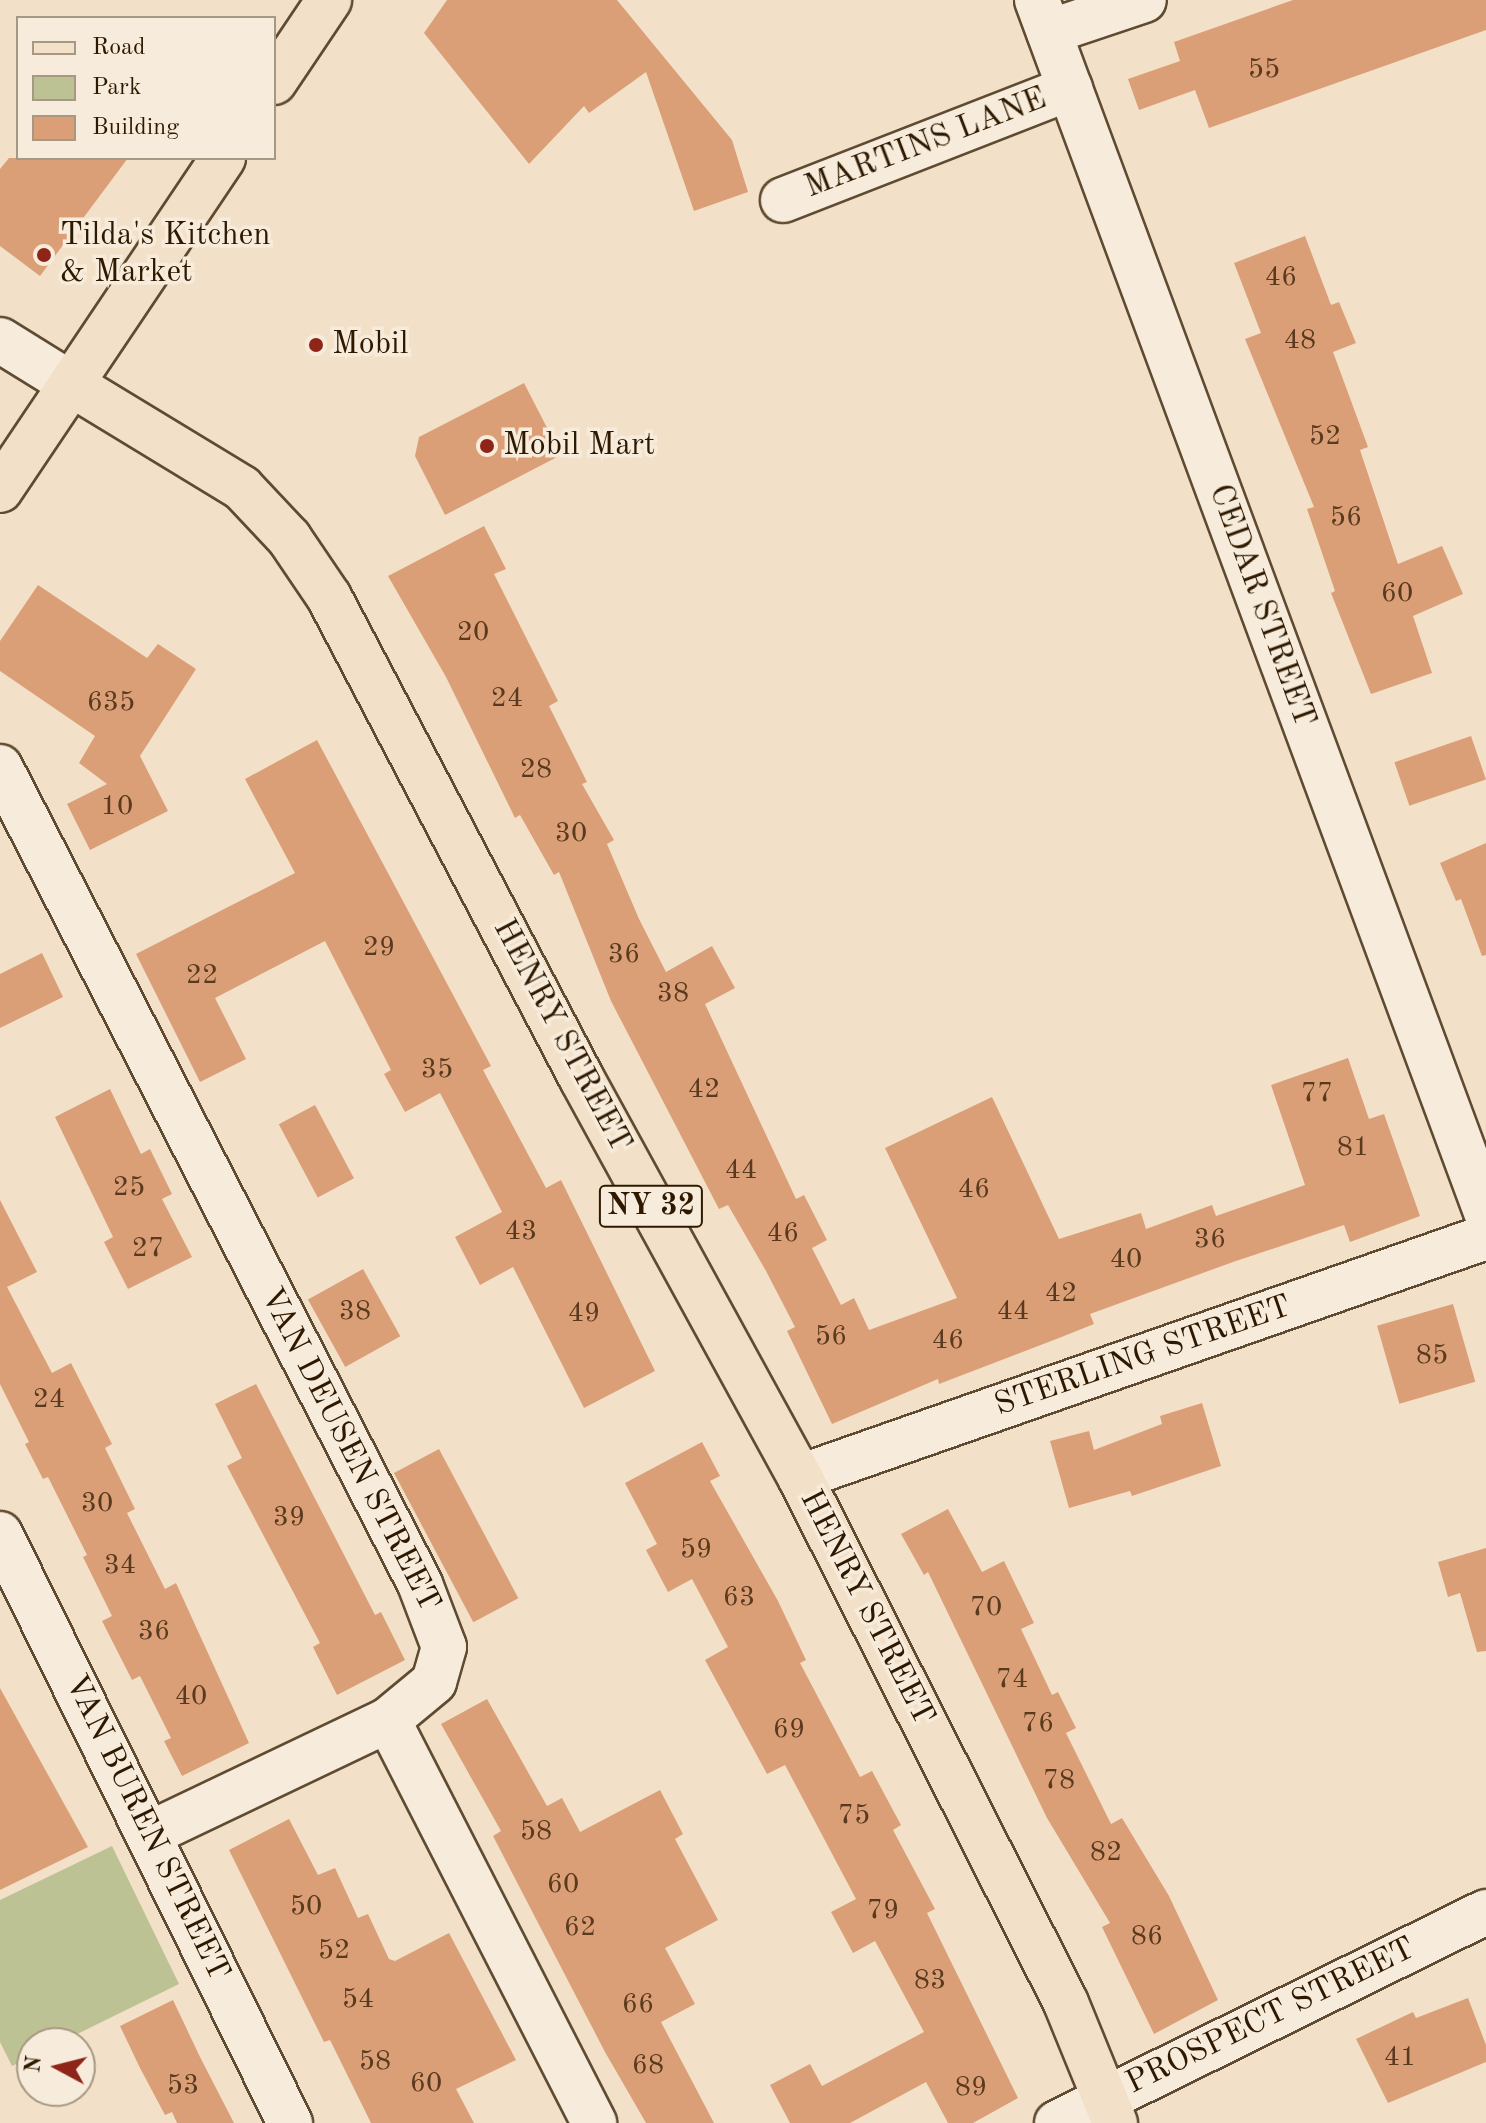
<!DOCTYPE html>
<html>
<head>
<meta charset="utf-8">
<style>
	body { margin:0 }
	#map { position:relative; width:1486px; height:2123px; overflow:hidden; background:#f2e1c8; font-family:"Old Standard TT",serif }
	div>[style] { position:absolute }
	.green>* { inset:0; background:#bdc294 }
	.building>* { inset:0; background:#db9f78; transform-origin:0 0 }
	.roads { filter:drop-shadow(2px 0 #5f4b32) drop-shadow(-2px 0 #5f4b32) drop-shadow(0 2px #5f4b32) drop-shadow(0 -2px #5f4b32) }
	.minor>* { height:44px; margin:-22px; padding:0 22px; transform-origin:22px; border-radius:22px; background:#f7ecdb }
	.major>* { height:44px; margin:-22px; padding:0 22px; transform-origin:22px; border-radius:22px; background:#f2e1c8 }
	.highway>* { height:44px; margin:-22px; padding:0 22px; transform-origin:22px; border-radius:22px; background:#f2e1c8 }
	.dots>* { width:22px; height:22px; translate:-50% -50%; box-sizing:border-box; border:4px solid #f7ecdb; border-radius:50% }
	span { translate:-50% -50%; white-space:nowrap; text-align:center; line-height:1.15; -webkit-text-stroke:7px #f7ecdb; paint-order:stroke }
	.number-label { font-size:28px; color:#593a1e }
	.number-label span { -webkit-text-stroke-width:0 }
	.shield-label span { padding:2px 6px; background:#f7ecdb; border:2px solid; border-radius:6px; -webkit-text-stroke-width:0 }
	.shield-label { font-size:30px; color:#2e1900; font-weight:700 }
	.street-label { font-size:32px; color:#2e1900 }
	.poi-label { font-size:32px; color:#2e1900 }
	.left { translate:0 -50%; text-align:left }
	.legend { position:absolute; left:16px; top:16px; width:260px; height:144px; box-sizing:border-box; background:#f7ecdb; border:2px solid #a79883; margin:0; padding:10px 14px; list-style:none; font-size:24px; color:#2e1900 }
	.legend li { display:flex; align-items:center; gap:16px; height:40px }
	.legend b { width:40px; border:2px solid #a79883 }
	.north { position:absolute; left:16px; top:2027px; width:80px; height:80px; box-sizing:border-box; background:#f7ecdb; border:2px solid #a79883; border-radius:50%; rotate:277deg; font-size:22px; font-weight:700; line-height:32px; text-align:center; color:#2e1900 }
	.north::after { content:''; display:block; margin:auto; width:28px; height:36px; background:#8f2418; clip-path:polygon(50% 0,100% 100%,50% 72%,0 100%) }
</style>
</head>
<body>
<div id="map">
	<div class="green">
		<div style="clip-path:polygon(112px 1846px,179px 1984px,59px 2043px,32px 2043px,32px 2056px,12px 2066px,0 2042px,0 1900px)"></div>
	</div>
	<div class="building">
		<div style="clip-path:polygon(447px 0,617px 0,732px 140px,748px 192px,694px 211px,646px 72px,589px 113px,584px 106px,529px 164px,424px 33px)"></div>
		<div style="clip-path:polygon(1293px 0,1486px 0,1486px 30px,1209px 128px,1195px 90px,1139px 110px,1128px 79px,1180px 61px,1174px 42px)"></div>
		<div style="clip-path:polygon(9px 158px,128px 158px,40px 276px,0 246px,0 169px)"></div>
		<div style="clip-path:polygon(1305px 236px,1331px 305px,1339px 302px,1356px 343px,1333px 352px,1368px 447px,1360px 450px,1398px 564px,1442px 546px,1463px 594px,1413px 616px,1432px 673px,1371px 694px,1331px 593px,1335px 591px,1307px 509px,1314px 507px,1245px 339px,1261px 333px,1234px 263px)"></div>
		<div style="clip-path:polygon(524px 383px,561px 455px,445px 515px,415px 456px,419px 437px)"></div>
		<div style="clip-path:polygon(484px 526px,506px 569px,494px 574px,558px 701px,549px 706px,587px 782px,582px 784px,614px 840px,607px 844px,639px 919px,666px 972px,712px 946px,735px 988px,705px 1004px,796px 1199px,804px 1195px,827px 1240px,812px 1248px,841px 1305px,854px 1298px,869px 1330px,957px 1298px,885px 1148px,992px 1097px,1059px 1239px,1141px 1213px,1146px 1229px,1212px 1205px,1216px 1216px,1305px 1185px,1271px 1085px,1348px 1058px,1369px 1119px,1384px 1114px,1420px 1216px,1350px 1242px,1344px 1225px,1233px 1262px,1090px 1314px,1094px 1324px,1059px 1338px,939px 1384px,938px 1379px,832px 1424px,787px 1331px,795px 1327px,766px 1271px,728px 1205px,719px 1209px,611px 1001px,559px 872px,554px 875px,520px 815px,515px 818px,446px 677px,388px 576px)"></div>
		<div style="clip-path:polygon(38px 585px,147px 658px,158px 644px,196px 669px,140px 756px,168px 811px,90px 850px,67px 804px,107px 784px,79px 763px,95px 736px,0 671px,0 641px)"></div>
		<div style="left:1471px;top:736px;width:46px;height:81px;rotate:71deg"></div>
		<div style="clip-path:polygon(317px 740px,491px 1066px,483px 1070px,546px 1188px,561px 1180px,655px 1371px,584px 1408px,513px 1267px,480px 1285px,455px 1237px,502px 1212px,440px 1093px,405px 1112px,384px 1074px,391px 1070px,325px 941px,215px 998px,246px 1059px,200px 1082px,136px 954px,295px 873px,245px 779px)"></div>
		<div style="clip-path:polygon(1486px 843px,1486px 955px,1482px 956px,1461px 899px,1456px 901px,1440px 863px)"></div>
		<div style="clip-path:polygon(42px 953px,63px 997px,0 1028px,0 974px)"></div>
		<div style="clip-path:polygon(110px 1089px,141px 1154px,150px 1149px,172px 1194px,162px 1199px,192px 1257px,128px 1289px,104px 1242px,113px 1237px,55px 1117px)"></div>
		<div style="left:315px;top:1105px;width:83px;height:41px;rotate:62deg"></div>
		<div style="clip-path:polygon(0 1200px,37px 1272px,7px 1287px,52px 1373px,71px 1363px,112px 1444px,105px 1448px,135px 1509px,127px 1513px,165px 1589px,176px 1583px,249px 1743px,182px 1776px,164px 1741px,171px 1738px,140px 1676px,132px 1680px,102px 1621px,112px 1616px,83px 1557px,87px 1555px,48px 1477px,43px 1479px,25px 1444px,29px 1442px,0 1384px)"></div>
		<div style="left:363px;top:1269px;width:77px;height:63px;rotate:61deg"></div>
		<div style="left:1453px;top:1304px;width:81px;height:79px;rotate:74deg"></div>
		<div style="clip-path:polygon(256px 1384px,375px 1615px,381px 1612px,405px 1660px,337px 1695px,313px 1647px,320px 1643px,227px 1466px,242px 1458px,215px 1404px)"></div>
		<div style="clip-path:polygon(1202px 1403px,1221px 1466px,1132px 1496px,1130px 1491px,1069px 1508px,1050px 1441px,1089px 1431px,1094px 1450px,1162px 1424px,1160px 1416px)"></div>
		<div style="clip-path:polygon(702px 1442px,720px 1476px,710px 1481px,778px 1601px,806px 1660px,800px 1663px,860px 1777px,872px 1771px,901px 1825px,893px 1830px,935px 1909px,927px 1913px,1018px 2098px,973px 2123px,948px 2123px,926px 2082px,850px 2123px,790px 2123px,770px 2085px,810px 2064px,822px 2086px,924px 2032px,875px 1941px,853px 1953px,831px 1912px,856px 1899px,785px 1765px,767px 1774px,705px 1660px,728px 1647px,692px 1579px,668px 1592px,646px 1550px,657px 1544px,625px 1483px)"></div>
		<div style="left:439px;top:1449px;width:169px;height:51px;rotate:62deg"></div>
		<div style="clip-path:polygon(948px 1509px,982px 1572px,1004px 1561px,1034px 1623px,1021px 1629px,1052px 1695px,1058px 1692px,1076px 1728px,1066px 1733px,1111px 1824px,1122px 1818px,1169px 1896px,1218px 2000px,1154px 2034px,1102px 1927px,1110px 1923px,1047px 1818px,928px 1572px,924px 1575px,901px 1534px)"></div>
		<div style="clip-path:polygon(1486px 1548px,1486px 1651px,1477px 1652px,1460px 1593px,1448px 1597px,1438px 1562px)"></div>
		<div style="clip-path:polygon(0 1688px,88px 1847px,0 1890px)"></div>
		<div style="clip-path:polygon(487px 1699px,547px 1806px,562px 1798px,580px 1832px,660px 1790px,683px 1834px,675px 1839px,718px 1920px,665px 1948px,695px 2004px,661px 2022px,714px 2123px,646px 2123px,605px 2052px,493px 1836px,501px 1831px,441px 1724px)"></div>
		<div style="clip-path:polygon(289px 1819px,318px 1875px,335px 1868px,358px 1918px,368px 1914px,389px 1959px,395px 1961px,449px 1933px,516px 2060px,456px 2089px,474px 2123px,371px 2123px,330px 2040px,324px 2042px,229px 1850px)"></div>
		<div style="clip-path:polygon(1468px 1998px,1486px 2045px,1486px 2062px,1388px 2103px,1356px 2039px,1413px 2012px,1416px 2018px)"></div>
		<div style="clip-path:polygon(173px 2000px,200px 2057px,234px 2123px,177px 2123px,172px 2112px,165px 2115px,140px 2068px,120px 2026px)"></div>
	</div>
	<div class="roads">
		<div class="minor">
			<div style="left:1037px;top:0;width:1292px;rotate:69.67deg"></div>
			<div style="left:1049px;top:32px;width:100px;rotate:-18.6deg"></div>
			<div style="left:783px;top:200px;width:308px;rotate:-21.3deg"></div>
			<div style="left:0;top:340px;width:84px;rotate:31.8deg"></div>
			<div style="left:0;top:767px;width:919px;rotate:62.79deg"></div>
			<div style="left:420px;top:1584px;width:67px;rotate:69.1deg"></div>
			<div style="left:444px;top:1647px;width:36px;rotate:106deg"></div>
			<div style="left:434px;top:1682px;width:60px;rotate:140.4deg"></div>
			<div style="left:388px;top:1720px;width:265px;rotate:154.5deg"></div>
			<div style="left:800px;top:1477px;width:727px;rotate:-19.28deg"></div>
			<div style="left:0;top:1534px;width:657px;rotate:63.79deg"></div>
			<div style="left:388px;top:1720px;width:453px;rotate:62.9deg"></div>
			<div style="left:1057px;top:2123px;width:478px;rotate:-26.2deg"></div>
		</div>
		<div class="major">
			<div style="left:71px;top:384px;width:200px;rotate:31.3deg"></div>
			<div style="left:242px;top:488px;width:69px;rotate:46.8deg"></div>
			<div style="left:289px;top:538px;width:71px;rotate:55.9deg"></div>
			<div style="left:329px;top:597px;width:544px;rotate:62.31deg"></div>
			<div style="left:582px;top:1079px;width:454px;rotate:61.3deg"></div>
			<div style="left:800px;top:1477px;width:589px;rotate:63.17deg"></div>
			<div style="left:1066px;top:2003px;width:130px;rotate:67.8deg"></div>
		</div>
		<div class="highway">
			<div style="left:274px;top:82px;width:99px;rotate:-56.1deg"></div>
			<div style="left:0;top:490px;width:400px;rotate:-56.1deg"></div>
		</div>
	</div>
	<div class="dots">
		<div style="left:44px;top:255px;background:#8f2418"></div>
		<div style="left:316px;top:345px;background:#8f2418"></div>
		<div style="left:487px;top:446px;background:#8f2418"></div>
	</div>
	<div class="number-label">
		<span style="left:1264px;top:70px">55</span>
		<span style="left:1281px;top:278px">46</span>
		<span style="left:1300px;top:341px">48</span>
		<span style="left:1325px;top:437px">52</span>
		<span style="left:1346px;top:518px">56</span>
		<span style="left:1397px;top:594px">60</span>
		<span style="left:473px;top:633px">20</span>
		<span style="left:507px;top:699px">24</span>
		<span style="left:111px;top:703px">635</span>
		<span style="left:536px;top:770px">28</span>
		<span style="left:117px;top:807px">10</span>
		<span style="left:571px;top:834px">30</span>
		<span style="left:379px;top:948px">29</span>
		<span style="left:624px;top:955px">36</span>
		<span style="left:202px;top:976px">22</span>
		<span style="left:673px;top:994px">38</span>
		<span style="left:437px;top:1070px">35</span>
		<span style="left:704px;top:1090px">42</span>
		<span style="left:1317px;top:1094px">77</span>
		<span style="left:1353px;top:1148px">81</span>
		<span style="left:741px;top:1171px">44</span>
		<span style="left:129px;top:1188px">25</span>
		<span style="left:974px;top:1190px">46</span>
		<span style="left:521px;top:1232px">43</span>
		<span style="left:783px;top:1234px">46</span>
		<span style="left:1210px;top:1240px">36</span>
		<span style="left:148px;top:1249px">27</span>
		<span style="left:1126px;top:1260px">40</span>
		<span style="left:1061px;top:1294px">42</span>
		<span style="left:355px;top:1312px">38</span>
		<span style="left:1013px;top:1312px">44</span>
		<span style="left:584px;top:1314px">49</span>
		<span style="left:831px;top:1337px">56</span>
		<span style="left:948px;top:1341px">46</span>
		<span style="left:1432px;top:1356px">85</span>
		<span style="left:49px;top:1400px">24</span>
		<span style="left:97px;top:1504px">30</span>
		<span style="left:289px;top:1518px">39</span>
		<span style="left:696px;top:1550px">59</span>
		<span style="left:120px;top:1566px">34</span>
		<span style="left:739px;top:1598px">63</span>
		<span style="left:986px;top:1608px">70</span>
		<span style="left:154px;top:1632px">36</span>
		<span style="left:1012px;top:1680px">74</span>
		<span style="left:191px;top:1697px">40</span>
		<span style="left:1038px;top:1724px">76</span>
		<span style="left:789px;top:1730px">69</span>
		<span style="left:1059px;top:1781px">78</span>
		<span style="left:854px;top:1816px">75</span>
		<span style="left:536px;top:1832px">58</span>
		<span style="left:1106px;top:1853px">82</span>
		<span style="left:563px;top:1885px">60</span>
		<span style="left:306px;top:1907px">50</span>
		<span style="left:883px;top:1911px">79</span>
		<span style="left:580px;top:1928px">62</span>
		<span style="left:1147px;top:1937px">86</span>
		<span style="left:334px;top:1951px">52</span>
		<span style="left:930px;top:1981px">83</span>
		<span style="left:358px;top:2000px">54</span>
		<span style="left:638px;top:2005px">66</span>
		<span style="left:1400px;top:2058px">41</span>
		<span style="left:375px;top:2062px">58</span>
		<span style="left:648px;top:2066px">68</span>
		<span style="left:426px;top:2084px">60</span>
		<span style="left:183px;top:2086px">53</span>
		<span style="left:971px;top:2088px">89</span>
	</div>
	<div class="shield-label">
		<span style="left:651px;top:1206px">NY 32</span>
	</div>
	<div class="street-label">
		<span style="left:926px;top:144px;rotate:-21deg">MARTINS LANE</span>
		<span style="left:1261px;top:606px;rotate:70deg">CEDAR STREET</span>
		<span style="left:561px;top:1036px;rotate:62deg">HENRY STREET</span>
		<span style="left:1143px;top:1357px;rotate:-19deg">STERLING STREET</span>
		<span style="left:349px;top:1450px;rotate:63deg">VAN DEUSEN STREET</span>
		<span style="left:866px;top:1608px;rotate:63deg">HENRY STREET</span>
		<span style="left:146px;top:1828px;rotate:64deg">VAN BUREN STREET</span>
		<span style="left:1271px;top:2017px;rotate:-26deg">PROSPECT STREET</span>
	</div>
	<div class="poi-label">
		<span class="left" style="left:60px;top:255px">Tilda's Kitchen<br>&amp; Market</span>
		<span class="left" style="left:332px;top:345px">Mobil</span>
		<span class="left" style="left:503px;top:446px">Mobil Mart</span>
	</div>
	<ul class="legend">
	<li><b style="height:10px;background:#f2e1c8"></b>Road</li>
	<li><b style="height:22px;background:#bdc294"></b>Park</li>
	<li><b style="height:22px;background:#db9f78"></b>Building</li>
	</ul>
	<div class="north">N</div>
</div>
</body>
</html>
